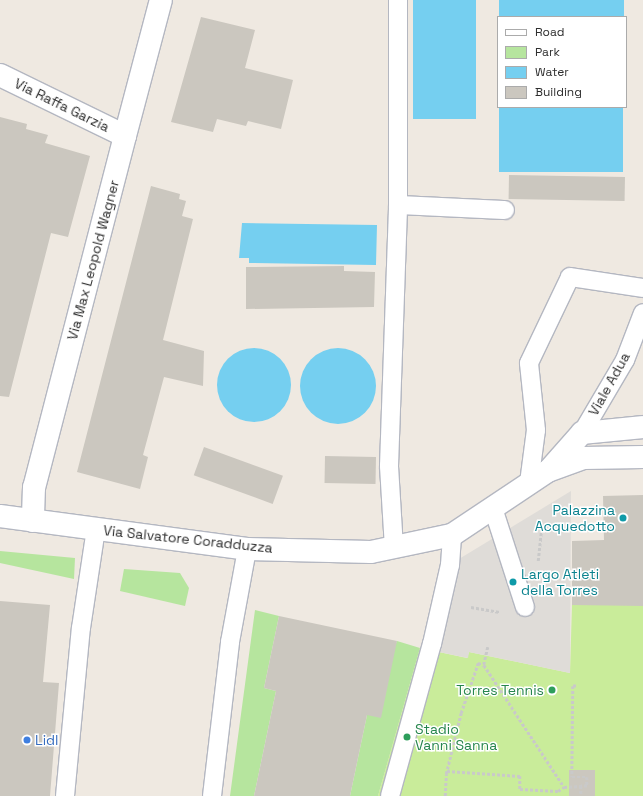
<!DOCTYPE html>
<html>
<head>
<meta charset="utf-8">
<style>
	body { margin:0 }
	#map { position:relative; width:643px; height:796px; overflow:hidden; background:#efe9e1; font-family:"Space Grotesk",sans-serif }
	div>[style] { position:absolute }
	.green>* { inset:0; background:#b6e59e }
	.pitch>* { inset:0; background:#c9ec9a }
	.plaza>* { inset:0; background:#dfdcd8 }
	.water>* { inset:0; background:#75cff0; transform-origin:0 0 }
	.round { border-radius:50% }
	.building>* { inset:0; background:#cbc7bf; transform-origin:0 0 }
	.path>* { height:2.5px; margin-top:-1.25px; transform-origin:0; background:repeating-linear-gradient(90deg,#c9c9c9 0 3px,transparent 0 5px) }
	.roads { filter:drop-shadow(1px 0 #b4b7c1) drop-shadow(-1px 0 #b4b7c1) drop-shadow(0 1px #b4b7c1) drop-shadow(0 -1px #b4b7c1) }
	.lane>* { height:18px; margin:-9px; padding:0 9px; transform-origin:9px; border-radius:9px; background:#fff }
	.street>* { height:22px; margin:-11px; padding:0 11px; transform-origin:11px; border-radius:11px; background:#fff }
	.secondary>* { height:22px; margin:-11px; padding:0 11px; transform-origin:11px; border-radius:11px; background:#fff }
	.dots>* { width:11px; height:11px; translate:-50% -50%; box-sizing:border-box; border:2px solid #fff; border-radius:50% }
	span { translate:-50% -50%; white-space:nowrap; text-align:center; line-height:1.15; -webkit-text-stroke:3px #fff; paint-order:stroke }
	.street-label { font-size:14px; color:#2e2e2e }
	.culture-label { font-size:14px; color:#0d838f }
	.right { translate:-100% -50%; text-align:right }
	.left { translate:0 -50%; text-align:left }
	.leisure-label { font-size:14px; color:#27864d }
	.shop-label { font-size:14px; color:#366cbe }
	.legend { position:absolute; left:497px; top:16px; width:130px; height:92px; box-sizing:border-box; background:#fff; border:1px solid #ababab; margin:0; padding:5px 7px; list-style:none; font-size:12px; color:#2e2e2e }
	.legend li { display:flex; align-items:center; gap:8px; height:20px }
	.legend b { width:20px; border:1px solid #ababab }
</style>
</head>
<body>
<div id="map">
	<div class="green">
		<div style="clip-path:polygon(0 551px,75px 558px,74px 579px,0 563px)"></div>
		<div style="clip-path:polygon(124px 569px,180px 573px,189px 588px,185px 606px,120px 591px)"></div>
		<div style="clip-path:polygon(255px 610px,279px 616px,264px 688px,276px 691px,254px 796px,230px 796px)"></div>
		<div style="clip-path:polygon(397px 641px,420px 648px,378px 796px,350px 796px,367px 715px)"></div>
	</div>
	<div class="pitch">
		<div style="clip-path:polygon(572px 604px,643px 604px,643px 796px,378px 796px,420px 648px,467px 658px,469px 652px,570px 673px)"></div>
	</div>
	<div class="plaza">
		<div style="clip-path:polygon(571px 491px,570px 673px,469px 652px,468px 658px,439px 652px,459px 559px)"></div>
	</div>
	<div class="water">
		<div style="left:413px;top:0;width:63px;height:119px"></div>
		<div style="left:499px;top:0;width:125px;height:17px"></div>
		<div style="left:499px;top:107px;width:124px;height:65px"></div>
		<div style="clip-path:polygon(242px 223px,377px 225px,376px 265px,249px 263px,249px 258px,239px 258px)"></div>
		<div class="round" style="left:217px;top:348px;width:74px;height:74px"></div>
		<div class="round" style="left:300px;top:348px;width:76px;height:76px"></div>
	</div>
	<div class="building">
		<div style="clip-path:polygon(201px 17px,255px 30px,245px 68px,293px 80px,281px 129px,248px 121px,246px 126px,217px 119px,213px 132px,171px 122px)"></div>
		<div style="clip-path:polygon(0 117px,27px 124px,26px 129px,48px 135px,45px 143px,90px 156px,68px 237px,51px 233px,9px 397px,0 396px)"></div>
		<div style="left:509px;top:175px;width:116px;height:24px;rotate:1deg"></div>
		<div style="clip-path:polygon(151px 186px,180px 194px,179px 199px,186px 201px,182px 216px,193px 219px,163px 340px,204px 351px,203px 386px,164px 377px,143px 455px,148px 457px,140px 489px,77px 472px)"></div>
		<div style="clip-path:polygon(344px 266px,344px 271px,375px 272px,374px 307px,246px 309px,246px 267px)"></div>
		<div style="left:204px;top:447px;width:84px;height:30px;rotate:20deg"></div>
		<div style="left:325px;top:456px;width:51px;height:27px;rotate:1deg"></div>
		<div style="clip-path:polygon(643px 495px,643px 606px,572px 605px,572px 541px,604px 540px,603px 496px)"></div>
		<div style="clip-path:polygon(0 601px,50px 605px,43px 682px,59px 683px,50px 796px,0 796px)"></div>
		<div style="clip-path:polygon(279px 616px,397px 641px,381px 718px,367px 715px,350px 796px,254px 796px,276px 691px,264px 688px)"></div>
		<div style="left:569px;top:770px;width:26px;height:26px"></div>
	</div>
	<div class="path">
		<div style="left:538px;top:561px;width:30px;rotate:-84deg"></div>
		<div style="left:471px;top:607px;width:29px;rotate:10deg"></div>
		<div style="left:488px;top:647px;width:18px;rotate:103deg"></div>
		<div style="left:484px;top:665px;width:146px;rotate:56.7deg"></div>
		<div style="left:564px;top:787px;width:17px;rotate:-3deg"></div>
		<div style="left:581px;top:786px;width:10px;rotate:90deg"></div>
		<div style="left:576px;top:686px;width:3px;rotate:180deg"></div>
		<div style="left:573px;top:686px;width:91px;rotate:90.6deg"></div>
		<div style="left:572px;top:777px;width:15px"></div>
		<div style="left:587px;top:777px;width:9px;rotate:90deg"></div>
		<div style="left:587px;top:786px;width:6px;rotate:180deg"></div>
		<div style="left:447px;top:771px;width:73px;rotate:3.9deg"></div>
		<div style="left:520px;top:776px;width:13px;rotate:90deg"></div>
		<div style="left:520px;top:789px;width:38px;rotate:3deg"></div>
		<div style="left:558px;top:791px;width:7px;rotate:-34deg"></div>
		<div style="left:445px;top:796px;width:22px;rotate:-87deg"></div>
		<div style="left:446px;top:774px;width:63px;rotate:-76.2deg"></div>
		<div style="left:461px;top:713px;width:53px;rotate:-71.2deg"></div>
		<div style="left:478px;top:663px;width:6px;rotate:18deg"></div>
	</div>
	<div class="roads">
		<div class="lane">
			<div style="left:398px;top:0;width:205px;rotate:90deg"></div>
			<div style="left:398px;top:205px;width:107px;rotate:2.7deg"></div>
			<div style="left:582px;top:433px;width:85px;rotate:-59.5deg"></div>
			<div style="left:625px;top:360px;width:50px;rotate:-69deg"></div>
			<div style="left:529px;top:483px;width:53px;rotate:-82.5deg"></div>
			<div style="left:536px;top:430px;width:67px;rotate:-96deg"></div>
			<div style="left:529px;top:363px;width:95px;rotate:-64.5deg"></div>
			<div style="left:570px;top:277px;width:74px;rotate:8.6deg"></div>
			<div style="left:493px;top:508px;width:104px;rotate:72.1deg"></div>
			<div style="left:394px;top:548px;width:82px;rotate:-93.5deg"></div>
			<div style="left:389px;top:466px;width:261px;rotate:-88deg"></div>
			<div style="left:65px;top:796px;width:169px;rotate:-84.6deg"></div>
			<div style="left:81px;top:628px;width:100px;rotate:-81.4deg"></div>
			<div style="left:212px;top:796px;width:155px;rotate:-83.3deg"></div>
			<div style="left:230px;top:642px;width:95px;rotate:-79.6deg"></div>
			<div style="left:390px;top:796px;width:158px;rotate:-74.6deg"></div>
			<div style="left:432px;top:644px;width:81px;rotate:-77.2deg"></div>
			<div style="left:450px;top:565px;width:30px;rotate:-86deg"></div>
		</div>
		<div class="street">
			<div style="left:125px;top:136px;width:141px;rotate:-75.2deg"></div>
		</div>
		<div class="secondary">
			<div style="left:0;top:75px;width:139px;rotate:26deg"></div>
			<div style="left:125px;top:136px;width:363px;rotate:104.5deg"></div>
			<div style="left:34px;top:487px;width:34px;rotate:92deg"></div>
			<div style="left:551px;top:468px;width:47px;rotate:-48.5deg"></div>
			<div style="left:582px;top:433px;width:61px;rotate:-5.6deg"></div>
			<div style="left:0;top:516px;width:249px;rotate:7.6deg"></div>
			<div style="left:247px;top:549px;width:124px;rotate:1.4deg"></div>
			<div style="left:371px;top:552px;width:83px;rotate:-11.9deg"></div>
			<div style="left:452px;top:535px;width:115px;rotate:-33.7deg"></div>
			<div style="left:548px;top:471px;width:38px;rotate:-20deg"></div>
			<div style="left:584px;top:458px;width:59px;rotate:-1deg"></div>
		</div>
	</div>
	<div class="dots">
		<div style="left:623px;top:518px;background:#0f9aa8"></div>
		<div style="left:513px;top:582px;background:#0f9aa8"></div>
		<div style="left:552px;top:690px;background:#2e9e5b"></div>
		<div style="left:407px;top:737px;background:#2e9e5b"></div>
		<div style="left:27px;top:740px;background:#3f7fe0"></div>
	</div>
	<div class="street-label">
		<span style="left:62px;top:105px;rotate:26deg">Via Raffa Garzia</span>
		<span style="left:93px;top:260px;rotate:-75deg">Via Max Leopold Wagner</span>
		<span style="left:609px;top:384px;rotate:-61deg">Viale Adua</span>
		<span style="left:188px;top:539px;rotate:6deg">Via Salvatore Coradduzza</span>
	</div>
	<div class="culture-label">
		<span class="right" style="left:615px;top:518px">Palazzina<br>Acquedotto</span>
		<span class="left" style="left:521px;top:582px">Largo Atleti<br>della Torres</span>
	</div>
	<div class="leisure-label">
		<span class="right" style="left:544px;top:690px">Torres Tennis</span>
		<span class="left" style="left:415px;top:737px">Stadio<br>Vanni Sanna</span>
	</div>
	<div class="shop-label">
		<span class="left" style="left:35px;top:740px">Lidl</span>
	</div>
	<ul class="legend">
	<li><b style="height:5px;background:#fff"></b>Road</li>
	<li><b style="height:11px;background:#b6e59e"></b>Park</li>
	<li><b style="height:11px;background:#75cff0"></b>Water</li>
	<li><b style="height:11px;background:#cbc7bf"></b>Building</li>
	</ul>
</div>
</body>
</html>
